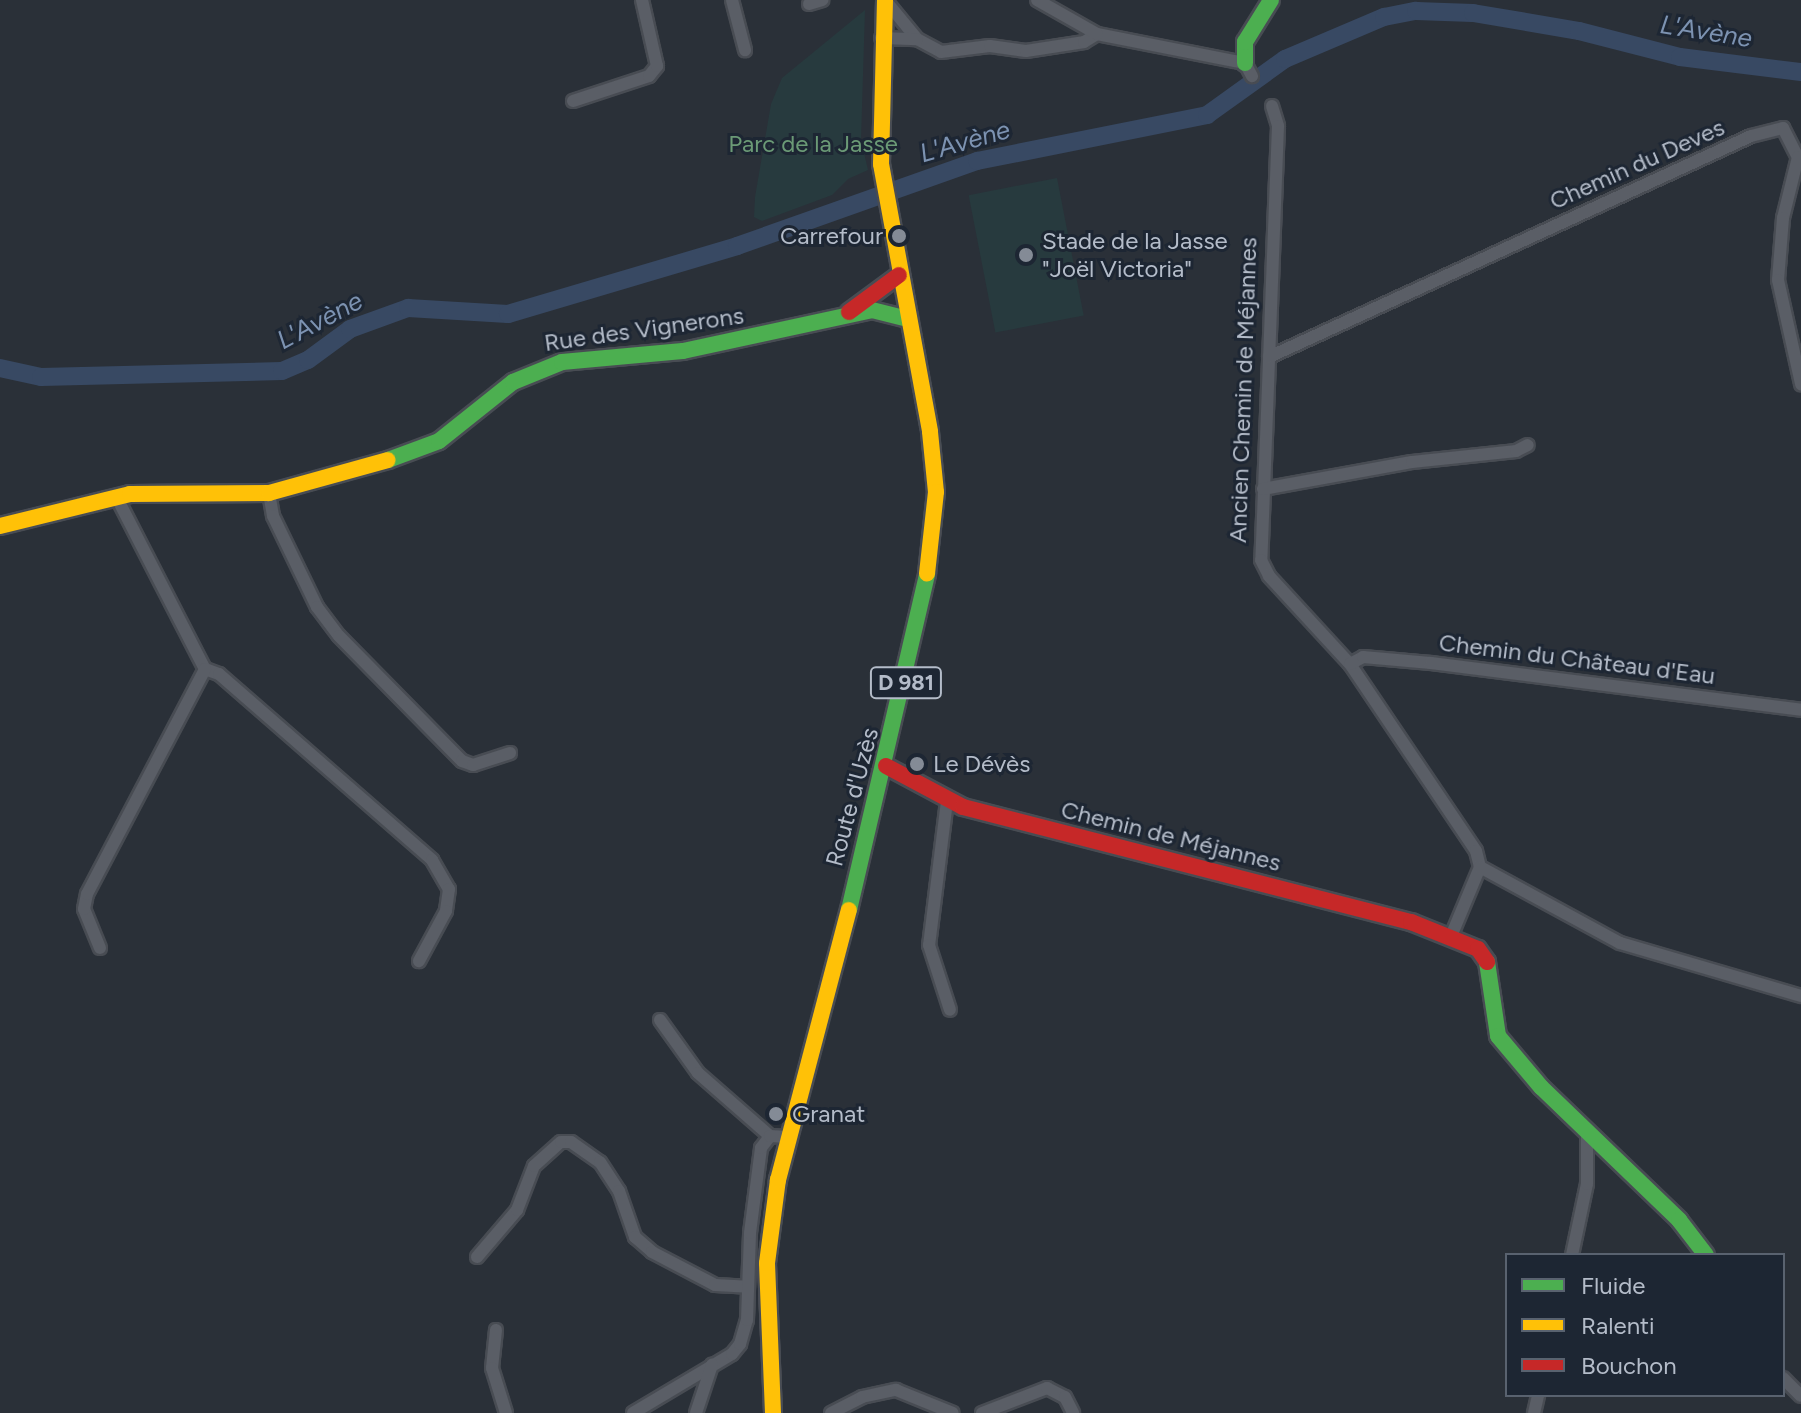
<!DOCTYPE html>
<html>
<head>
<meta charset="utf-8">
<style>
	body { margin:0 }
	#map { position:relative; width:1801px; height:1413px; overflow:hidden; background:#2a3038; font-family:Figtree,sans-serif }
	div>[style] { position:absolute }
	.green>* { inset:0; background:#273a3e; transform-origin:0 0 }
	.river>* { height:18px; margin:-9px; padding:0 9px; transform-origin:9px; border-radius:9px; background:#384963 }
	.roads { filter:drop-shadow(2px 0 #484c53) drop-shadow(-2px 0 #484c53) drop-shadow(0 2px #484c53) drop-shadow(0 -2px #484c53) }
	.street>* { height:12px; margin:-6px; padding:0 6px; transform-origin:6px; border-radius:6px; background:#5a5e66 }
	.fast>* { height:16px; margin:-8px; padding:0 8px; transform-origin:8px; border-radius:8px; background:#4caf50 }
	.slow>* { height:16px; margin:-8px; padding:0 8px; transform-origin:8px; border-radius:8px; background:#ffc107 }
	.jam>* { height:16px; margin:-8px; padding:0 8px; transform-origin:8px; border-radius:8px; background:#c62828 }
	.dots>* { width:22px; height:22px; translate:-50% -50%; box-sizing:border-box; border:4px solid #1d2633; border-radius:50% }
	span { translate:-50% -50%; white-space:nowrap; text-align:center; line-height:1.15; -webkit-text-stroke:6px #1d2633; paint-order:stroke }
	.shield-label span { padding:2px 6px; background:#1d2633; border:2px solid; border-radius:6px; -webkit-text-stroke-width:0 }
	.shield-label { font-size:22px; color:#b4bcc9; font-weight:700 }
	.park-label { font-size:24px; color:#6b9a76 }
	.street-label { font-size:24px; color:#b4bcc9 }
	.poi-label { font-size:24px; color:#b4bcc9 }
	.right { translate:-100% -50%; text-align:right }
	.left { translate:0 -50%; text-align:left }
	.water-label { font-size:26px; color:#7c92b1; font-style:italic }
	.legend { position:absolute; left:1505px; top:1253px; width:280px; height:144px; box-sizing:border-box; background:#1d2633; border:2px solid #59626f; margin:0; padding:10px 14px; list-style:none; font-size:24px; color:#b4bcc9 }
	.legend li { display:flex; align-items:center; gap:16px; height:40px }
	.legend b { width:40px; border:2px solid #59626f }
</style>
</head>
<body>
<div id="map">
	<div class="green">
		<div style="clip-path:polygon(865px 10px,861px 140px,868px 170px,848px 179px,832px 195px,762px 221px,754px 217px,755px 197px,771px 104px,782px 78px)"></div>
		<div style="left:1057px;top:178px;width:140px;height:90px;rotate:79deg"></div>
	</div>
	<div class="river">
		<div style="left:0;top:368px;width:42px;rotate:12.4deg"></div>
		<div style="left:41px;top:377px;width:241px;rotate:-1.4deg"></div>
		<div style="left:282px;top:371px;width:28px;rotate:-23deg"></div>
		<div style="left:308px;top:360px;width:52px;rotate:-36.4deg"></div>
		<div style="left:350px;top:329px;width:62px;rotate:-19.9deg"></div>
		<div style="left:408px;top:308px;width:100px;rotate:3.4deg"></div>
		<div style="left:508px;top:314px;width:239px;rotate:-16.5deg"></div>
		<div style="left:737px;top:246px;width:255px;rotate:-19.5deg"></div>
		<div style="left:977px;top:161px;width:235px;rotate:-11.3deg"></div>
		<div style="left:1207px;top:115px;width:96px;rotate:-35.7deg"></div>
		<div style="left:1285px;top:59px;width:108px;rotate:-23deg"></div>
		<div style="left:1384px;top:17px;width:33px;rotate:-11deg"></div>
		<div style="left:1416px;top:11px;width:57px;rotate:2deg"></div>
		<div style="left:1473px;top:13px;width:108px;rotate:9.6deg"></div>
		<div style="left:1579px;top:31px;width:104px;rotate:14.4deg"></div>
		<div style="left:1680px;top:57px;width:122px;rotate:7.1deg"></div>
	</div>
	<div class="roads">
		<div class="street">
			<div style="left:732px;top:0;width:52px;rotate:75.4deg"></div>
			<div style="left:885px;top:0;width:50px;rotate:50.6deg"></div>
			<div style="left:917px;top:39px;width:27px;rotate:28deg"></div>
			<div style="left:941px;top:52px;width:49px;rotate:-7deg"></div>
			<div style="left:990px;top:46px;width:36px;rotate:8deg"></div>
			<div style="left:1026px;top:51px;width:59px;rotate:-8.8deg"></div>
			<div style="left:1084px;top:42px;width:15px;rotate:-32deg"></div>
			<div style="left:1097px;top:34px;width:151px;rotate:11.1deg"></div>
			<div style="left:1245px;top:63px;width:15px;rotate:62deg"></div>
			<div style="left:1037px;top:0;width:69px;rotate:29.5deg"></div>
			<div style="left:809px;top:4px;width:14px;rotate:-17deg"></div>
			<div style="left:881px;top:38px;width:36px;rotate:2deg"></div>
			<div style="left:573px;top:101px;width:80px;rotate:-18.2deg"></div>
			<div style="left:649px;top:76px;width:13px;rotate:-51deg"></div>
			<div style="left:657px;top:66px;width:68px;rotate:-102.8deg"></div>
			<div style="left:1272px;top:106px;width:21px;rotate:73deg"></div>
			<div style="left:1278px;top:126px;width:434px;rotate:92.2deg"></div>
			<div style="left:1261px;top:560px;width:18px;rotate:63deg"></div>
			<div style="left:1269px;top:576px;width:120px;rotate:47.4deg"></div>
			<div style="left:1350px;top:664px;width:225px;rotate:56deg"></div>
			<div style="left:1476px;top:851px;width:16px;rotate:76deg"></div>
			<div style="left:1480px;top:867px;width:73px;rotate:112.7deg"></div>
			<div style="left:1269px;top:357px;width:530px;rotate:-24.63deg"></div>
			<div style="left:1751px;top:136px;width:33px;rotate:-14deg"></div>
			<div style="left:1783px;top:128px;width:33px;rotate:63deg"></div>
			<div style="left:1798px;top:157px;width:63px;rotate:103.8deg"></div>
			<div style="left:1783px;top:218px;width:62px;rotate:94.6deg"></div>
			<div style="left:1778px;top:280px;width:107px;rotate:77.5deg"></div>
			<div style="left:1263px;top:489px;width:151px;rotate:-10.3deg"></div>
			<div style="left:1412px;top:462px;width:105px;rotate:-6deg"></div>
			<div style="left:1516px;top:451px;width:13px;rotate:-27deg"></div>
			<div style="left:269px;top:493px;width:23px;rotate:80deg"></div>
			<div style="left:273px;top:516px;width:101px;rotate:64.2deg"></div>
			<div style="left:317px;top:607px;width:36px;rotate:53deg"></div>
			<div style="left:339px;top:636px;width:175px;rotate:45.5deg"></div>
			<div style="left:462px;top:761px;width:12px;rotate:20deg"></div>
			<div style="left:473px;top:765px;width:39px;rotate:-18deg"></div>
			<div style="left:116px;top:496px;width:195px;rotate:62.8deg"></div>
			<div style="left:205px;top:669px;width:15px;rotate:20deg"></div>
			<div style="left:219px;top:674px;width:283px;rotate:41.1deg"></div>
			<div style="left:432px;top:860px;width:34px;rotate:60deg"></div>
			<div style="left:449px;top:889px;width:22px;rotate:98deg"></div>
			<div style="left:446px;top:911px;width:57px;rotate:118.4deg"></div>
			<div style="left:1350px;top:664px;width:15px;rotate:-28deg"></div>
			<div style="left:1363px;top:657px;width:68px;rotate:5deg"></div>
			<div style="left:1431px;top:663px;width:373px;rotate:7.2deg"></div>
			<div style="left:947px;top:801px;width:145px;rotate:97.1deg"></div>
			<div style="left:929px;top:945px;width:68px;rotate:72.1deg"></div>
			<div style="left:1480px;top:867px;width:159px;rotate:28.5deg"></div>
			<div style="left:1620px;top:943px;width:189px;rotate:16.3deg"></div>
			<div style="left:100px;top:948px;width:42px;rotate:-112.3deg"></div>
			<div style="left:84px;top:909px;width:15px;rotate:-79deg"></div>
			<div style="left:87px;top:894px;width:254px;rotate:-62.3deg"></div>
			<div style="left:660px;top:1020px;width:65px;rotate:54.4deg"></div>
			<div style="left:698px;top:1073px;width:96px;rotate:41.2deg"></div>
			<div style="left:1572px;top:1255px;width:73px;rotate:-78.1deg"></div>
			<div style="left:1587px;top:1184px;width:54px;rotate:-90deg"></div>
			<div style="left:477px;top:1257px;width:62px;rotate:-49.6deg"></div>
			<div style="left:517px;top:1210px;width:47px;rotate:-68.9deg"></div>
			<div style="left:534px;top:1166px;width:36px;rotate:-42deg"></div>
			<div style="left:561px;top:1142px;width:10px"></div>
			<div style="left:571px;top:1142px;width:35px;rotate:35deg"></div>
			<div style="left:600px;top:1162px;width:35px;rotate:57deg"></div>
			<div style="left:619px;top:1191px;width:49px;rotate:70.8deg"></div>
			<div style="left:635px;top:1237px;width:23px;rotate:41deg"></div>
			<div style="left:652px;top:1252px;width:71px;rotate:27.6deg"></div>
			<div style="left:715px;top:1285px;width:33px;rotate:3deg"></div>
			<div style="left:496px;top:1330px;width:38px;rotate:96deg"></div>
			<div style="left:492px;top:1368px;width:47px;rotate:72.7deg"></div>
			<div style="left:1783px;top:1378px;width:25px;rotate:45deg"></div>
			<div style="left:633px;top:1413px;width:115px;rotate:-30.8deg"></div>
			<div style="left:732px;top:1354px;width:13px;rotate:-51deg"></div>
			<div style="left:740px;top:1344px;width:25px;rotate:-74deg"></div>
			<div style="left:747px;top:1320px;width:87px;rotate:-88deg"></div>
			<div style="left:750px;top:1233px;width:86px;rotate:-82.6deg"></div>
			<div style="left:761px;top:1148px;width:15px;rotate:-53deg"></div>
			<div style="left:770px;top:1136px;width:17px;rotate:3deg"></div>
			<div style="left:696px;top:1413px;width:51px;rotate:-71.6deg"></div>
			<div style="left:831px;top:1413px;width:35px;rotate:-27deg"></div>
			<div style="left:862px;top:1397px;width:35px;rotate:-12deg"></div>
			<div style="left:896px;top:1390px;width:61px;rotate:22deg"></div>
			<div style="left:982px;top:1413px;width:70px;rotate:-21deg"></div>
			<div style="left:1047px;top:1388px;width:20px;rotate:27deg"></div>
			<div style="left:1065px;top:1397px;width:18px;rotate:63deg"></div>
			<div style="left:1534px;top:1413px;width:18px;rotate:-77deg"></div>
		</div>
		<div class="fast">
			<div style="left:1245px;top:63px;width:21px;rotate:-90deg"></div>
			<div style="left:1245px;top:42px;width:49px;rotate:-58.2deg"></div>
			<div style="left:388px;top:460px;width:54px;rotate:-20.4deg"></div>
			<div style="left:439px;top:441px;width:95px;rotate:-38.6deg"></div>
			<div style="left:513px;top:382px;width:53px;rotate:-22.2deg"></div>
			<div style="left:562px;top:362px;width:121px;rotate:-5.2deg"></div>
			<div style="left:683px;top:351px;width:193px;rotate:-12.2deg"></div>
			<div style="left:872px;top:310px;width:38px;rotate:14deg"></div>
			<div style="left:849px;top:910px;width:345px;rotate:-76.9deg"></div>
			<div style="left:1487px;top:962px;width:75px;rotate:81.5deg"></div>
			<div style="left:1498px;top:1036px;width:67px;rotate:49.9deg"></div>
			<div style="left:1541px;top:1087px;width:192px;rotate:43.9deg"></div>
			<div style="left:1679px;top:1220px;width:44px;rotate:52.4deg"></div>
		</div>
		<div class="slow">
			<div style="left:885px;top:0;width:164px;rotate:91.4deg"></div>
			<div style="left:881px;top:164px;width:272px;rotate:79.6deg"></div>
			<div style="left:930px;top:432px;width:60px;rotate:84.3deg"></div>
			<div style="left:936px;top:492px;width:82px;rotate:96.3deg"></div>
			<div style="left:0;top:526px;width:134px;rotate:-13.8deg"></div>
			<div style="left:130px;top:494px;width:139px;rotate:-0.4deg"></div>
			<div style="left:269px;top:493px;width:123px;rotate:-15.5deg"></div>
			<div style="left:773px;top:1413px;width:150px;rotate:-92.3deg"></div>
			<div style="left:767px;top:1263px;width:84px;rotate:-82.5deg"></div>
			<div style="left:778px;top:1180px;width:279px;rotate:-75.3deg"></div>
		</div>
		<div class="jam">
			<div style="left:849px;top:312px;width:62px;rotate:-36.5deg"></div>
			<div style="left:886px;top:766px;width:87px;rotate:28deg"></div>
			<div style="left:963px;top:807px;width:463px;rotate:14.4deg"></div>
			<div style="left:1411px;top:922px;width:72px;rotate:21.9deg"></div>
			<div style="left:1478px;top:949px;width:16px;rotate:55deg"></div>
		</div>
	</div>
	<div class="dots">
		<div style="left:899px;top:236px;background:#848b96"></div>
		<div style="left:1026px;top:255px;background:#848b96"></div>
		<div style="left:917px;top:764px;background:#848b96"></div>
		<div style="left:776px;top:1114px;background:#848b96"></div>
	</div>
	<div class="shield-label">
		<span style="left:906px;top:683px">D 981</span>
	</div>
	<div class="park-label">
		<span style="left:813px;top:144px">Parc de la Jasse</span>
	</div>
	<div class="street-label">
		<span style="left:1637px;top:164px;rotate:-24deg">Chemin du Deves</span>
		<span style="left:644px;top:329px;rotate:-8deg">Rue des Vignerons</span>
		<span style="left:1243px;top:390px;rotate:-88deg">Ancien Chemin de Méjannes</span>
		<span style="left:1577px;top:659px;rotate:7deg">Chemin du Château d'Eau</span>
		<span style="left:852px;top:797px;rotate:-75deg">Route d'Uzès</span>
		<span style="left:1171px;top:836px;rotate:14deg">Chemin de Méjannes</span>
	</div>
	<div class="poi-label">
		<span class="right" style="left:883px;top:236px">Carrefour</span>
		<span class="left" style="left:1042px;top:255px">Stade de la Jasse<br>"Joël Victoria"</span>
		<span class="left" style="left:933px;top:764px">Le Dévès</span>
		<span class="left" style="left:792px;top:1114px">Granat</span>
	</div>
	<div class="water-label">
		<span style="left:1706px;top:32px;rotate:9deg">L'Avène</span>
		<span style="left:965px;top:142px;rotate:-16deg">L'Avène</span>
		<span style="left:320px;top:321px;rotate:-28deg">L'Avène</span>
	</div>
	<ul class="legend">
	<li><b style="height:10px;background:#4caf50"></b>Fluide</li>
	<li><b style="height:10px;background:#ffc107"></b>Ralenti</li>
	<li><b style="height:10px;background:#c62828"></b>Bouchon</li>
	</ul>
</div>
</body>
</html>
